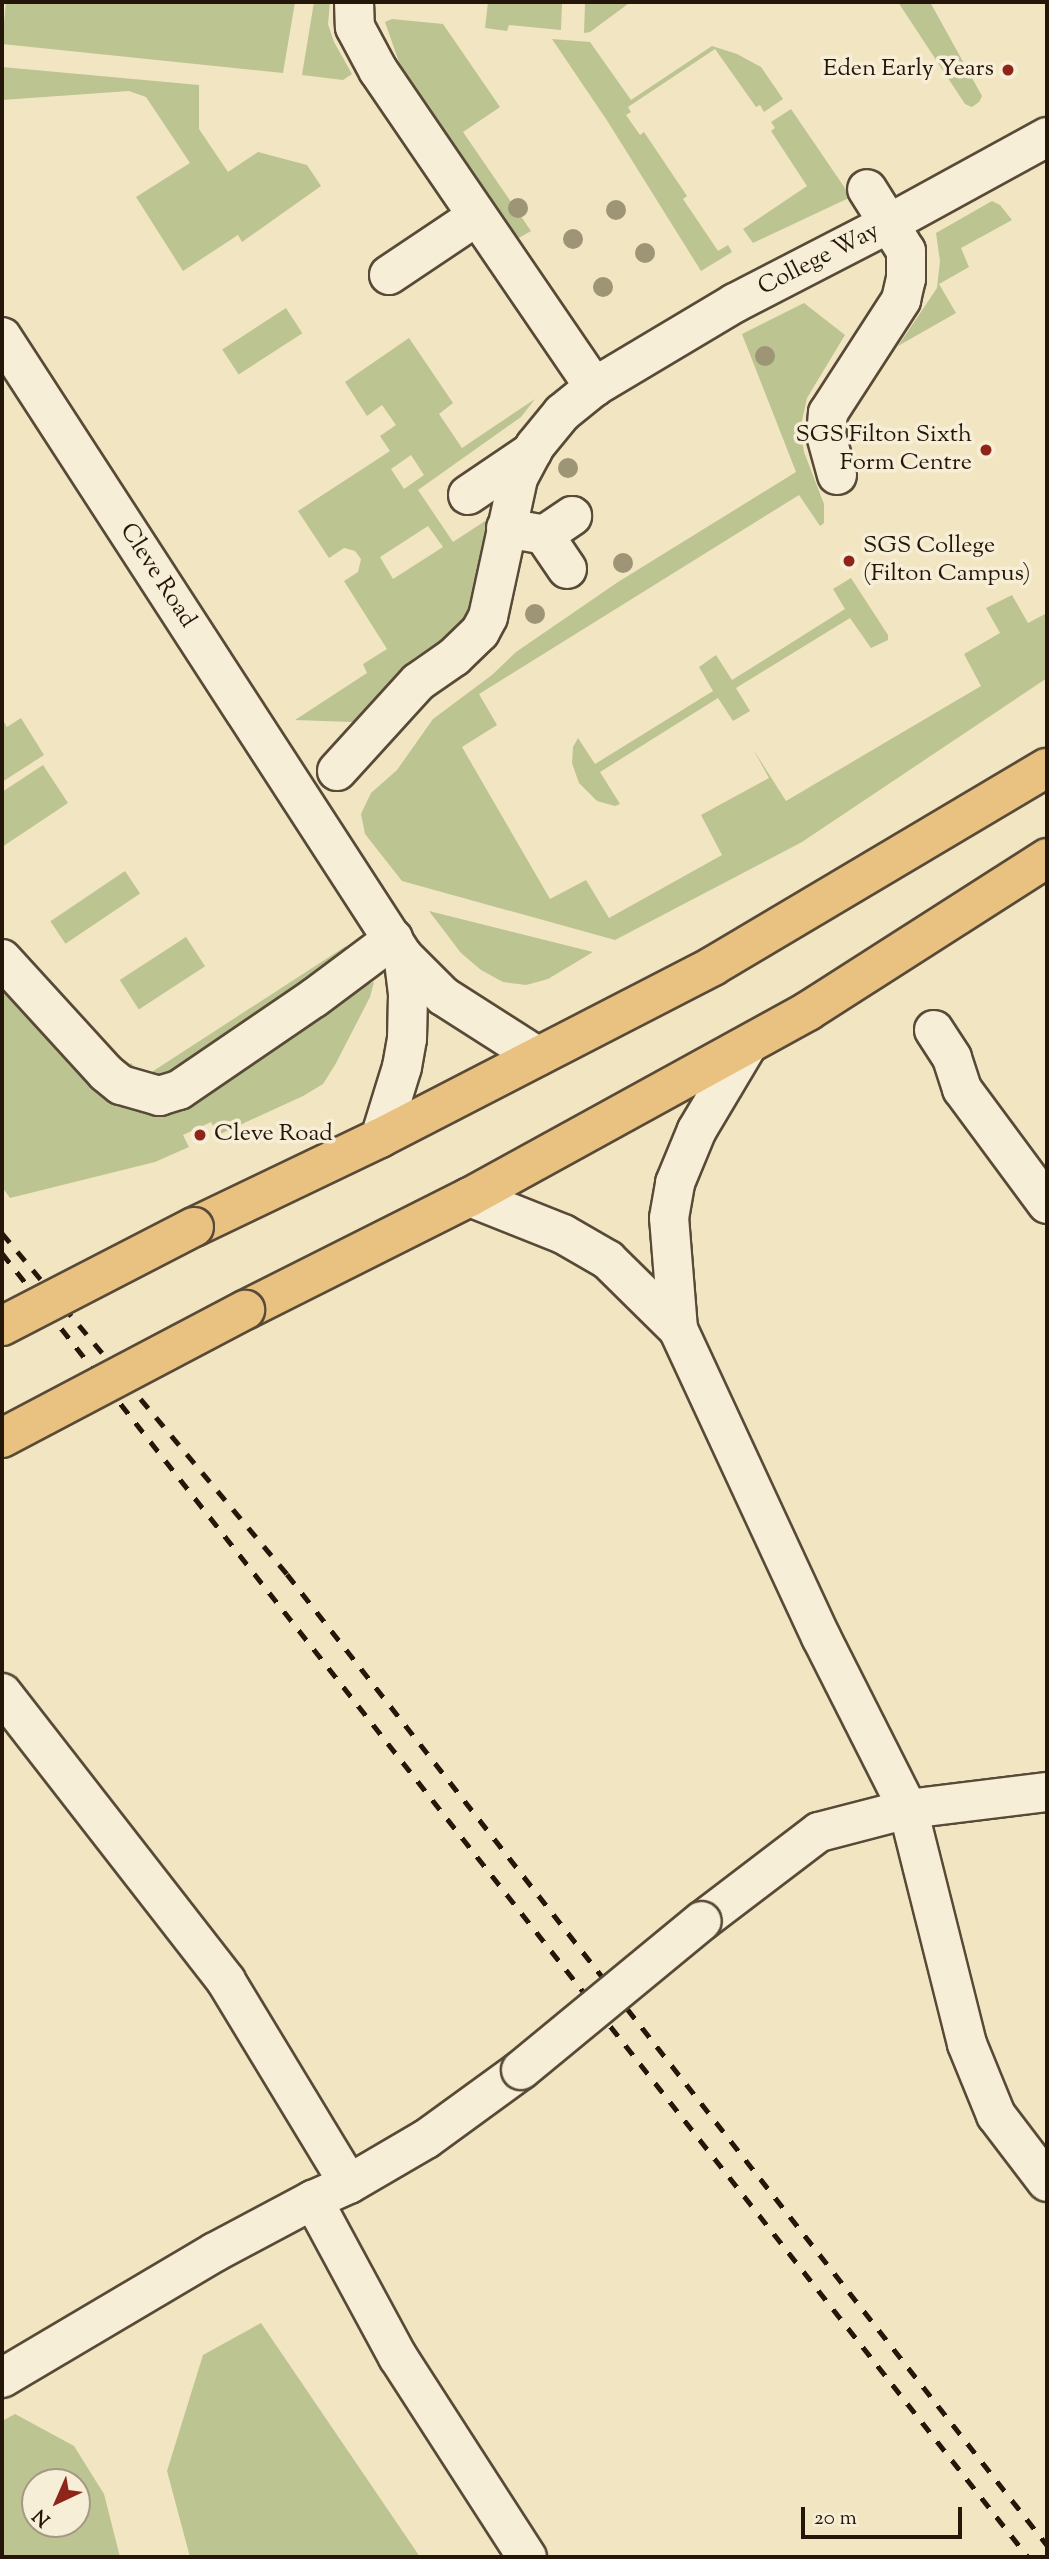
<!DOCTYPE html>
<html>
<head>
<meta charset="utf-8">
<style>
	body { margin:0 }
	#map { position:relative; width:1049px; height:2559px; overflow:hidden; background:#f2e5c2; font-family:"Sorts Mill Goudy",serif }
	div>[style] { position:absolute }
	.green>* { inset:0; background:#bcc492; transform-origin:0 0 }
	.roads { filter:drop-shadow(2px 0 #584a37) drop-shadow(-2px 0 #584a37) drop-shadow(0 2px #584a37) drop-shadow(0 -2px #584a37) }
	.minor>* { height:38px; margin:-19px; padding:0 19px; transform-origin:19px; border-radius:19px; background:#f7eed7 }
	.major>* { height:38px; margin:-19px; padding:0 19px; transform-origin:19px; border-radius:19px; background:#e9c281 }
	.rail>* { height:5px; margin-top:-2.5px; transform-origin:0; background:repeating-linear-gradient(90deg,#241609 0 12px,transparent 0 24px) }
	.bridges { filter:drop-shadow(2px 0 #584a37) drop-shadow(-2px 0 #584a37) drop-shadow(0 2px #584a37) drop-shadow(0 -2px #584a37) }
	.minor-bridge>* { height:38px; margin:-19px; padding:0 19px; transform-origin:19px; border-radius:19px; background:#f7eed7 }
	.major-bridge>* { height:38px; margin:-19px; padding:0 19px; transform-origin:19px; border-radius:19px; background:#e9c281 }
	.trees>* { width:20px; height:20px; margin:-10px; border-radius:50%; background:#9e9577 }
	.dots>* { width:19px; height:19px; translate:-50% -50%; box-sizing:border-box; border:4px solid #f7eed7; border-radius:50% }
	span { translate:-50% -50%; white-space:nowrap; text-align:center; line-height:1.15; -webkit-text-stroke:7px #f7eed7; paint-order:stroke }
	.poi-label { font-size:24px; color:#241609 }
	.right { translate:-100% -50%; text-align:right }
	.left { translate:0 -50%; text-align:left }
	.street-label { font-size:24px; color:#241609 }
	.frame { position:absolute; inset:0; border:4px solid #241609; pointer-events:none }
	.north { position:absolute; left:21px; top:2468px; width:70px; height:70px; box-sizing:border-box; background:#f7eed7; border:2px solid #a39885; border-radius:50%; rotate:224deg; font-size:19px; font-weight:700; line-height:28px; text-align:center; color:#241609 }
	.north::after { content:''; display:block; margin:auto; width:24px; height:32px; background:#8f2418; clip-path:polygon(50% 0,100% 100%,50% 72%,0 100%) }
	.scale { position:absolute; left:801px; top:2507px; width:161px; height:32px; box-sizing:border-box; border:4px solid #241609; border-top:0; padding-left:9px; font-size:21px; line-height:24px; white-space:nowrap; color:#241609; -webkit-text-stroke:5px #f7eed7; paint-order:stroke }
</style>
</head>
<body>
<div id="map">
	<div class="green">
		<div style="clip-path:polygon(6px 2px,295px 2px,283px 73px,2px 44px)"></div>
		<div style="clip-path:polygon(314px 2px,330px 2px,328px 24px,334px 42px,352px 74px,343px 80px,302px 75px)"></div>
		<div style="clip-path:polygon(488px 2px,628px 2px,628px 4px,590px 32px,584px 33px,585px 4px,562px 4px,561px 30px,509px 25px,507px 31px,485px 28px)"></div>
		<div style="clip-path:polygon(898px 2px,930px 2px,982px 96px,979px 102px,972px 107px,965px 104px)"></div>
		<div style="clip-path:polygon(392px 19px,443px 24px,500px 107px,463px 132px,531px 231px,517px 239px,400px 65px,385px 22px)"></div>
		<div style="clip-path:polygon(552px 39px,590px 42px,631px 100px,712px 46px,737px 54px,761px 67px,783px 99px,764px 112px,760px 105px,756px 107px,715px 49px,628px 107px,631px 112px,626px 115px,640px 135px,644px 132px,687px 196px,683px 199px,718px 251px,728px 245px,732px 252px,701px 271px,608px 122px)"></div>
		<div style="clip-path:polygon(2px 67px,199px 85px,199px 129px,228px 172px,258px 152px,307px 165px,321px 186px,242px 242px,238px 235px,183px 271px,136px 197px,190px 163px,146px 97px,129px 91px,2px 100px)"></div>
		<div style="clip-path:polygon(791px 109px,851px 197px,753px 243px,743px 229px,807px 186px,771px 131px,775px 128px,771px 122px)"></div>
		<div style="clip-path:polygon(992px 201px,1000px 205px,1012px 220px,961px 248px,969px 267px,939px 284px,956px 313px,898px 346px,937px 288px,940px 261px,936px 233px)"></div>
		<div style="clip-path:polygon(804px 303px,845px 335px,807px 398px,800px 430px,804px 452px,824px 504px,824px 523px,820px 526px,799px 495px,479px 694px,497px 725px,462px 747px,550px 899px,586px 880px,609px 918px,722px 855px,701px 815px,769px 778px,753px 749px,786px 801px,981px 686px,964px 654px,1000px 633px,986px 608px,1012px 595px,1028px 623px,1047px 613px,1047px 678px,802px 842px,615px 940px,402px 881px,365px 834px,361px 814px,371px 793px,397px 770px,433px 719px,492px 675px,516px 652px,618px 582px,796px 472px,742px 334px)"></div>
		<div style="left:286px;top:308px;width:30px;height:76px;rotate:57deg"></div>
		<div style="clip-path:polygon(evenodd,409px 338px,453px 403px,439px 414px,462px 448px,535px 399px,521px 417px,418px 490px,453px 542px,485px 521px,488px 526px,475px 602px,460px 627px,414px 658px,396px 674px,362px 716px,352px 722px,295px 720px,367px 673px,363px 664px,387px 649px,344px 581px,358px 572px,361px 559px,355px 551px,344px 548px,329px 558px,298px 511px,390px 451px,380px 436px,396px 425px,382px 405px,367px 416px,345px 382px,409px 338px,411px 455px,424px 475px,404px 489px,391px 469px,411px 455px,409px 338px,428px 526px,443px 547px,393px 579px,380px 557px,428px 526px)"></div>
		<div style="clip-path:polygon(851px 578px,888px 635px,888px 640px,871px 648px,850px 618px,736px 688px,750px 711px,733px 721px,718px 698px,600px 772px,620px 804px,615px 806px,597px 801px,579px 783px,572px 763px,573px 747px,578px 738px,595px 764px,713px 691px,699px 667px,716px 655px,732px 680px,845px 609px,833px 589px)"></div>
		<div style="clip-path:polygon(21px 718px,44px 755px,2px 782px,2px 719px,7px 727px)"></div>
		<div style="clip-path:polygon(43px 765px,68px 803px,2px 847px,2px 792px)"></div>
		<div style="left:125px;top:871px;width:27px;height:90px;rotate:56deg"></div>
		<div style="clip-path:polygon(429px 911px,593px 952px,548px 979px,526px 985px,503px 982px,481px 970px,461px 953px)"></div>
		<div style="left:186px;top:937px;width:35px;height:79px;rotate:57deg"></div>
		<div style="clip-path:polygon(346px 946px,347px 954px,198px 1056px,152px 1082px,121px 1069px,131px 1063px,144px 1077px)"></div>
		<div style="clip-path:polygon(2px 972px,166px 1113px,186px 1108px,363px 986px,374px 982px,370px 997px,335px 1065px,323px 1084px,303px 1096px,218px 1135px,211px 1122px,183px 1135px,189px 1147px,155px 1162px,10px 1198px,2px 1187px)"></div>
		<div style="clip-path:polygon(261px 2323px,420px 2557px,190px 2557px,167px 2471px,203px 2355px)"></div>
		<div style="clip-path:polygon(evenodd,15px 2414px,74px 2446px,104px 2494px,120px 2557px,2px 2557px,2px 2421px,15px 2414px,35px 2482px,77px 2482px,77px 2524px,35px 2524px,35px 2482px)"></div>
	</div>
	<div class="roads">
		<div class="minor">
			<div style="left:354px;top:2px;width:25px;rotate:88deg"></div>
			<div style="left:355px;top:27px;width:49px;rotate:61.9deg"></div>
			<div style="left:378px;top:70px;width:384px;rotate:55.7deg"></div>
			<div style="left:389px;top:275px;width:106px;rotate:-33.8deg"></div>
			<div style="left:2px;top:337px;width:738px;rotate:57.06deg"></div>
			<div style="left:403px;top:956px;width:57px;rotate:45deg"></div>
			<div style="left:443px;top:996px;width:112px;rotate:32.6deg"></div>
			<div style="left:837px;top:475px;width:41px;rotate:-105.4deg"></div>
			<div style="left:826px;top:435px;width:22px;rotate:-85deg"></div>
			<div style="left:828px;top:413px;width:135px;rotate:-57.1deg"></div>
			<div style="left:901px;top:300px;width:22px;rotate:-77deg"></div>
			<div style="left:906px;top:279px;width:28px;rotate:-90deg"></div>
			<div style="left:906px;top:251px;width:73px;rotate:-122.2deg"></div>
			<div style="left:468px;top:495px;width:78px;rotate:-34.1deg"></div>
			<div style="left:506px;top:528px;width:39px;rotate:10deg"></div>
			<div style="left:544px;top:535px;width:41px;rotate:55.9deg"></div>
			<div style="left:544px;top:535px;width:34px;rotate:-34deg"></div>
			<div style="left:337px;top:771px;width:120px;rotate:-47.7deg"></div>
			<div style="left:418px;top:682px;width:44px;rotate:-34.8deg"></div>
			<div style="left:454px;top:657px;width:36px;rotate:-44deg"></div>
			<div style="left:480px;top:632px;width:17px;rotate:-62deg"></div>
			<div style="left:488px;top:617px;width:142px;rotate:-77.8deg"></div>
			<div style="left:518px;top:478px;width:36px;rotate:-62deg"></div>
			<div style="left:535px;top:446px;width:43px;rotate:-50.7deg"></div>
			<div style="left:562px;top:413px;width:41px;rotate:-39.1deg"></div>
			<div style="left:594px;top:387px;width:164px;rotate:-30.8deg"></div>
			<div style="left:735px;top:303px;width:174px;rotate:-27.3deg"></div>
			<div style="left:890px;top:223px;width:179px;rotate:-28.7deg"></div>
			<div style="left:2px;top:959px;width:154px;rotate:47.6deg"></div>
			<div style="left:106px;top:1073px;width:19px;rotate:39deg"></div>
			<div style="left:121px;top:1085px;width:40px;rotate:16deg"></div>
			<div style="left:159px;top:1096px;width:21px;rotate:-17deg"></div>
			<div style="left:179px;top:1090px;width:163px;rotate:-34.3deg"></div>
			<div style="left:314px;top:998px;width:99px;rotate:-36.8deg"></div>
			<div style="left:934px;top:1030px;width:33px;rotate:57deg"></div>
			<div style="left:952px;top:1058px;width:33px;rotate:72deg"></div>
			<div style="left:962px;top:1089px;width:143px;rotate:53.5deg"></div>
			<div style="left:380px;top:1138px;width:74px;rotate:-72.8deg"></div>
			<div style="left:402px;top:1067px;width:28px;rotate:-80deg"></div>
			<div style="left:407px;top:1039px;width:45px;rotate:-88.7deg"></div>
			<div style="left:408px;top:994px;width:38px;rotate:-97deg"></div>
			<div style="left:470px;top:1197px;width:100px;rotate:21.7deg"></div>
			<div style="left:563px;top:1234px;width:52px;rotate:30deg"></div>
			<div style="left:608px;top:1260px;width:98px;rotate:44.6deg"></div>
			<div style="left:678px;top:1329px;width:340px;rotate:65.1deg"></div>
			<div style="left:821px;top:1637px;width:193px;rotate:63.2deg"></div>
			<div style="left:908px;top:1809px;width:242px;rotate:75.9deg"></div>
			<div style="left:967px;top:2044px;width:77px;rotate:67.8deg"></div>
			<div style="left:996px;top:2115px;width:84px;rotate:52.7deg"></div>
			<div style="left:678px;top:1329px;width:111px;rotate:-94.6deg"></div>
			<div style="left:669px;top:1218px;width:36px;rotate:-80deg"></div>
			<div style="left:675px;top:1183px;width:57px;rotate:-67.5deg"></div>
			<div style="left:697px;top:1130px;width:98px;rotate:-59.2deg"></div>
			<div style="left:2px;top:1693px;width:365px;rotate:52.1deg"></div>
			<div style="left:226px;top:1981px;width:237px;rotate:58.8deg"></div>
			<div style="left:702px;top:1921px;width:147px;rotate:-37.3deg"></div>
			<div style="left:819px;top:1832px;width:92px;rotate:-14.5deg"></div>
			<div style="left:908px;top:1809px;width:140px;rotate:-7deg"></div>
			<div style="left:521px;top:2070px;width:117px;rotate:144deg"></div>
			<div style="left:426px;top:2139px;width:89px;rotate:149.7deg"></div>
			<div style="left:349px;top:2184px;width:39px;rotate:156deg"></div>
			<div style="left:313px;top:2200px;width:179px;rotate:61.6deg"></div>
			<div style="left:398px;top:2357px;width:238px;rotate:57.2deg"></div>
			<div style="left:2px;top:2378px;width:247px;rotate:-30.6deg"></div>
			<div style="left:215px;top:2252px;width:111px;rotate:-28deg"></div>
		</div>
		<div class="major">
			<div style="left:194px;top:1227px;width:206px;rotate:-25.6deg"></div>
			<div style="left:380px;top:1138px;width:375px;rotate:-27.3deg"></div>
			<div style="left:713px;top:966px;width:388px;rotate:-30.7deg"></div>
			<div style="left:245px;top:1310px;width:252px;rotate:-26.7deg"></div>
			<div style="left:470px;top:1197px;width:386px;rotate:-28.8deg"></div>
			<div style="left:808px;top:1011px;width:284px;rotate:-32.6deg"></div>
		</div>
	</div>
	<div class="rail">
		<div style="left:2px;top:1233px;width:444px;rotate:50.1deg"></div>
		<div style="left:287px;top:1574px;width:1233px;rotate:51.95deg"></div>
		<div style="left:2px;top:1253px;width:1659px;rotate:51.8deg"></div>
	</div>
	<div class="bridges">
		<div class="minor-bridge">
			<div style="left:521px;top:2070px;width:234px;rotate:-39.5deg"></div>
		</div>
		<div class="major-bridge">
			<div style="left:2px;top:1326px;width:216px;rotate:-27.3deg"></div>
			<div style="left:2px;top:1438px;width:275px;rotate:-27.8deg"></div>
		</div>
	</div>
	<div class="trees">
		<div style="left:518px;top:208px"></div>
		<div style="left:616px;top:210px"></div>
		<div style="left:573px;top:239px"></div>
		<div style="left:645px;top:253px"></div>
		<div style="left:603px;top:287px"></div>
		<div style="left:765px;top:356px"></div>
		<div style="left:568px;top:468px"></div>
		<div style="left:623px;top:563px"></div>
		<div style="left:535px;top:614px"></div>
	</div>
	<div class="dots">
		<div style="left:1008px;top:70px;background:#8f2418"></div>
		<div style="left:986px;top:450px;background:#8f2418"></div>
		<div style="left:849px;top:561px;background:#8f2418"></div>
		<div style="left:200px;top:1135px;background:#8f2418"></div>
	</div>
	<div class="poi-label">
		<span class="right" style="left:994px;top:70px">Eden Early Years</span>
		<span class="right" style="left:972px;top:450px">SGS Filton Sixth<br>Form Centre</span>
		<span class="left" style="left:863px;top:561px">SGS College<br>(Filton Campus)</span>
		<span class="left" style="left:214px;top:1135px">Cleve Road</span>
	</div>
	<div class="street-label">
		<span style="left:819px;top:260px;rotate:-27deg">College Way</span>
		<span style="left:157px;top:576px;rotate:57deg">Cleve Road</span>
	</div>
	<div class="frame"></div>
	<div class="north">N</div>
	<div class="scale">20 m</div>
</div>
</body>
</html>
